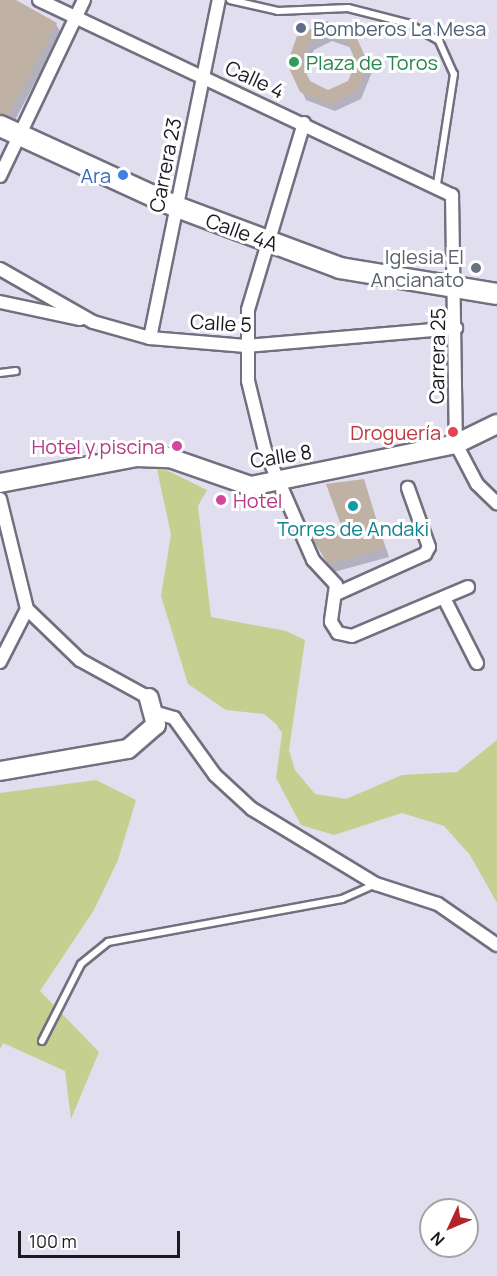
<!DOCTYPE html>
<html>
<head>
<meta charset="utf-8">
<style>
	body { margin:0 }
	#map { position:relative; width:497px; height:1276px; overflow:hidden; background:#e1deef; font-family:Manrope,sans-serif }
	div>[style] { position:absolute }
	.green>* { inset:0; background:#c5d090 }
	.shadow>* { inset:0; background:#0003 }
	.building>* { inset:0; background:#bfb1a4 }
	.roads { filter:drop-shadow(2px 0 #726f7f) drop-shadow(-2px 0 #726f7f) drop-shadow(0 2px #726f7f) drop-shadow(0 -2px #726f7f) }
	.lane>* { height:6px; margin:-3px; padding:0 3px; transform-origin:3px; border-radius:3px; background:#fff }
	.street>* { height:12px; margin:-6px; padding:0 6px; transform-origin:6px; border-radius:6px; background:#fff }
	.secondary>* { height:18px; margin:-9px; padding:0 9px; transform-origin:9px; border-radius:9px; background:#fff }
	.primary>* { height:20px; margin:-10px; padding:0 10px; transform-origin:10px; border-radius:10px; background:#fff }
	.dots>* { width:16px; height:16px; translate:-50% -50%; box-sizing:border-box; border:3px solid #fff; border-radius:50% }
	span { translate:-50% -50%; white-space:nowrap; text-align:center; line-height:1.15; -webkit-text-stroke:6px #fff; paint-order:stroke }
	.service-label { font-size:20px; color:#4e5e75 }
	.left { translate:0 -50%; text-align:left }
	.leisure-label { font-size:20px; color:#27864d }
	.street-label { font-size:20px; color:#1b1920 }
	.shop-label { font-size:20px; color:#366cbe }
	.right { translate:-100% -50%; text-align:right }
	.worship-label { font-size:20px; color:#5b616d }
	.health-label { font-size:20px; color:#be3a42 }
	.hotel-label { font-size:20px; color:#b23c85 }
	.culture-label { font-size:20px; color:#0d838f }
	.north { position:absolute; left:419px; top:1198px; width:60px; height:60px; box-sizing:border-box; background:#fff; border:2px solid #a4a3a6; border-radius:50%; rotate:226deg; font-size:16px; font-weight:700; line-height:24px; text-align:center; color:#1b1920 }
	.north::after { content:''; display:block; margin:auto; width:21px; height:27px; background:#b52528; clip-path:polygon(50% 0,100% 100%,50% 72%,0 100%) }
	.scale { position:absolute; left:18px; top:1231px; width:162px; height:27px; box-sizing:border-box; border:3px solid #1b1920; border-top:0; padding-left:8px; font-size:18px; line-height:21px; white-space:nowrap; color:#1b1920; -webkit-text-stroke:4px #fff; paint-order:stroke }
</style>
</head>
<body>
<div id="map">
	<div class="green">
		<div style="clip-path:polygon(156px 465px,207px 490px,198px 506px,211px 617px,286px 631px,305px 640px,289px 750px,295px 770px,315px 794px,346px 799px,402px 775px,457px 772px,497px 740px,497px 903px,470px 855px,444px 826px,402px 813px,334px 835px,301px 825px,276px 778px,282px 733px,276px 724px,264px 714px,226px 710px,188px 684px,161px 596px,171px 534px)"></div>
		<div style="clip-path:polygon(96px 780px,136px 800px,118px 860px,94px 910px,40px 991px,99px 1052px,71px 1119px,65px 1071px,3px 1043px,0 1049px,0 793px)"></div>
	</div>
	<div class="shadow">
		<div style="clip-path:polygon(0 0,12px 0,56px 24px,61px 33px,13px 124px,0 118px)"></div>
		<div style="clip-path:polygon(evenodd,327px 23px,358px 42px,372px 72px,361px 99px,335px 111px,306px 100px,289px 64px,327px 23px,332px 41px,352px 48px,358px 62px,349px 82px,328px 91px,310px 83px,304px 71px,314px 50px,332px 41px)"></div>
		<div style="clip-path:polygon(363px 481px,389px 557px,334px 572px,315px 541px,344px 529px)"></div>
	</div>
	<div class="building">
		<div style="clip-path:polygon(0 0,16px 0,57px 23px,8px 116px,0 114px)"></div>
		<div style="clip-path:polygon(evenodd,327px 21px,354px 32px,368px 63px,357px 91px,330px 104px,300px 92px,287px 64px,297px 36px,327px 21px,327px 33px,347px 41px,356px 62px,348px 81px,328px 90px,310px 81px,301px 62px,310px 42px,327px 33px)"></div>
		<div style="clip-path:polygon(364px 479px,385px 548px,328px 564px,313px 540px,342px 528px,326px 484px)"></div>
	</div>
	<div class="roads">
		<div class="lane">
			<div style="left:230px;top:0;width:49px;rotate:12.9deg"></div>
			<div style="left:278px;top:11px;width:70px;rotate:-2.5deg"></div>
			<div style="left:348px;top:8px;width:61px;rotate:14.3deg"></div>
			<div style="left:407px;top:23px;width:37px;rotate:29deg"></div>
			<div style="left:439px;top:41px;width:36px;rotate:66deg"></div>
			<div style="left:454px;top:74px;width:111px;rotate:98.8deg"></div>
			<div style="left:0;top:373px;width:16px;rotate:-7deg"></div>
			<div style="left:42px;top:1041px;width:86px;rotate:-63.1deg"></div>
			<div style="left:81px;top:964px;width:35px;rotate:-39deg"></div>
			<div style="left:108px;top:942px;width:238px;rotate:-10.4deg"></div>
			<div style="left:342px;top:899px;width:37px;rotate:-24deg"></div>
		</div>
		<div class="street">
			<div style="left:39px;top:0;width:457px;rotate:25.3deg"></div>
			<div style="left:452px;top:195px;width:249px;rotate:89.1deg"></div>
			<div style="left:456px;top:444px;width:45px;rotate:62.3deg"></div>
			<div style="left:477px;top:484px;width:28px;rotate:44deg"></div>
			<div style="left:304px;top:123px;width:195px;rotate:106.7deg"></div>
			<div style="left:248px;top:310px;width:71px;rotate:90deg"></div>
			<div style="left:248px;top:381px;width:71px;rotate:76.2deg"></div>
			<div style="left:265px;top:450px;width:120px;rotate:66.4deg"></div>
			<div style="left:313px;top:560px;width:34px;rotate:47deg"></div>
			<div style="left:336px;top:585px;width:37px;rotate:98deg"></div>
			<div style="left:331px;top:622px;width:13px;rotate:58deg"></div>
			<div style="left:338px;top:633px;width:14px;rotate:12deg"></div>
			<div style="left:352px;top:636px;width:126px;rotate:-22.9deg"></div>
			<div style="left:0;top:176px;width:195px;rotate:-64.5deg"></div>
			<div style="left:0;top:269px;width:107px;rotate:29.7deg"></div>
			<div style="left:93px;top:322px;width:59px;rotate:15.7deg"></div>
			<div style="left:150px;top:338px;width:96px;rotate:4.8deg"></div>
			<div style="left:246px;top:346px;width:211px;rotate:-4.9deg"></div>
			<div style="left:0;top:302px;width:82px;rotate:12deg"></div>
			<div style="left:150px;top:338px;width:345px;rotate:-78.5deg"></div>
			<div style="left:0;top:499px;width:113px;rotate:76.2deg"></div>
			<div style="left:27px;top:609px;width:74px;rotate:43.9deg"></div>
			<div style="left:80px;top:660px;width:79px;rotate:28.8deg"></div>
			<div style="left:336px;top:594px;width:98px;rotate:-24.2deg"></div>
			<div style="left:425px;top:554px;width:8px;rotate:-60deg"></div>
			<div style="left:429px;top:547px;width:63px;rotate:-109.6deg"></div>
			<div style="left:444px;top:598px;width:73px;rotate:63.1deg"></div>
			<div style="left:0;top:662px;width:59px;rotate:-63deg"></div>
			<div style="left:157px;top:713px;width:18px;rotate:16deg"></div>
			<div style="left:174px;top:718px;width:70px;rotate:54.3deg"></div>
			<div style="left:215px;top:775px;width:50px;rotate:42.6deg"></div>
			<div style="left:252px;top:809px;width:145px;rotate:31.2deg"></div>
			<div style="left:376px;top:884px;width:65px;rotate:17.9deg"></div>
			<div style="left:438px;top:904px;width:72px;rotate:34.8deg"></div>
		</div>
		<div class="secondary">
			<div style="left:0;top:483px;width:138px;rotate:-10.8deg"></div>
			<div style="left:136px;top:457px;width:34px;rotate:2deg"></div>
			<div style="left:170px;top:458px;width:86px;rotate:19.1deg"></div>
			<div style="left:251px;top:486px;width:209px;rotate:-11.6deg"></div>
			<div style="left:456px;top:444px;width:46px;rotate:-26deg"></div>
			<div style="left:0;top:771px;width:130px;rotate:-9.8deg"></div>
			<div style="left:128px;top:749px;width:37px;rotate:-41deg"></div>
			<div style="left:156px;top:725px;width:28px;rotate:-105deg"></div>
		</div>
		<div class="primary">
			<div style="left:0;top:126px;width:195px;rotate:24.6deg"></div>
			<div style="left:177px;top:207px;width:174px;rotate:20.5deg"></div>
			<div style="left:340px;top:268px;width:159px;rotate:9.4deg"></div>
		</div>
	</div>
	<div class="dots">
		<div style="left:301px;top:28px;background:#5c6f8a"></div>
		<div style="left:294px;top:62px;background:#2e9e5b"></div>
		<div style="left:123px;top:175px;background:#3f7fe0"></div>
		<div style="left:476px;top:268px;background:#6b7280"></div>
		<div style="left:453px;top:432px;background:#e0444e"></div>
		<div style="left:177px;top:446px;background:#d1479c"></div>
		<div style="left:221px;top:500px;background:#d1479c"></div>
		<div style="left:353px;top:506px;background:#0f9aa8"></div>
	</div>
	<div class="service-label">
		<span class="left" style="left:313px;top:28px">Bomberos La Mesa</span>
	</div>
	<div class="leisure-label">
		<span class="left" style="left:306px;top:62px">Plaza de Toros</span>
	</div>
	<div class="street-label">
		<span style="left:255px;top:79px;rotate:25deg">Calle 4</span>
		<span style="left:165px;top:165px;rotate:-79deg">Carrera 23</span>
		<span style="left:242px;top:232px;rotate:20deg">Calle 4A</span>
		<span style="left:221px;top:323px;rotate:3deg">Calle 5</span>
		<span style="left:437px;top:356px;rotate:-89deg">Carrera 25</span>
		<span style="left:281px;top:456px;rotate:-9deg">Calle 8</span>
	</div>
	<div class="shop-label">
		<span class="right" style="left:111px;top:175px">Ara</span>
	</div>
	<div class="worship-label">
		<span class="right" style="left:464px;top:268px">Iglesia El<br>Ancianato</span>
	</div>
	<div class="health-label">
		<span class="right" style="left:441px;top:432px">Droguería</span>
	</div>
	<div class="hotel-label">
		<span class="right" style="left:165px;top:446px">Hotel y piscina</span>
		<span class="left" style="left:233px;top:500px">Hotel</span>
	</div>
	<div class="culture-label">
		<span style="left:353px;top:528px">Torres de Andaki</span>
	</div>
	<div class="north">N</div>
	<div class="scale">100 m</div>
</div>
</body>
</html>
